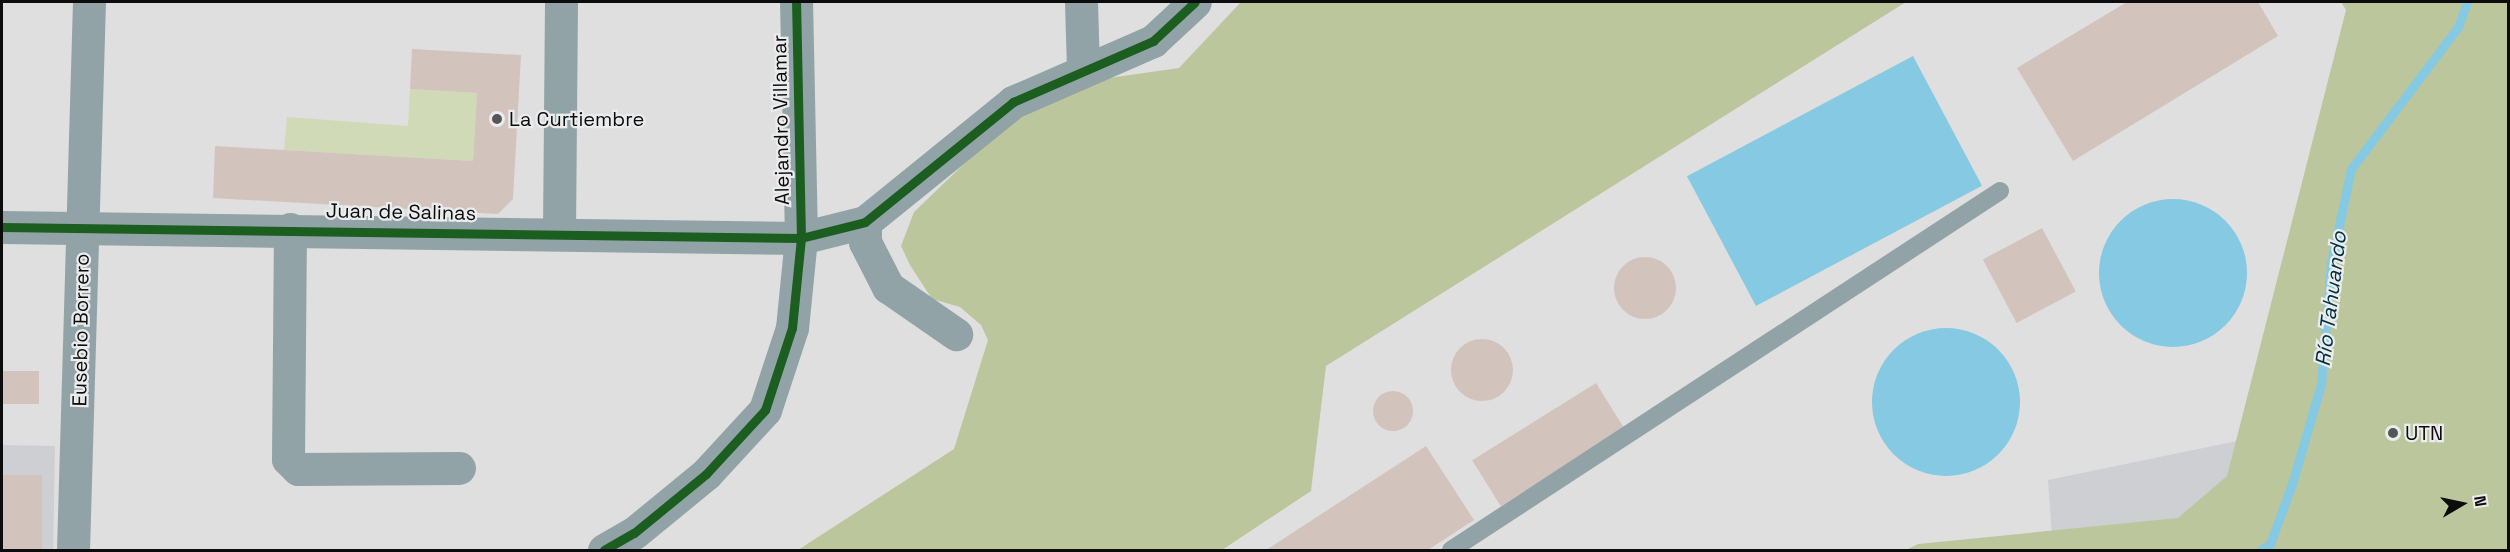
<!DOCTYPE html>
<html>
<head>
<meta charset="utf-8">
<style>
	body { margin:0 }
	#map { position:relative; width:2510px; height:552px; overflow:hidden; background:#dfdfdf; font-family:"Space Grotesk",sans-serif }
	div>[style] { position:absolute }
	.built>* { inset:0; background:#cdcfd2; transform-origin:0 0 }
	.green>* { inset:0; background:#d0dab7 }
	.forest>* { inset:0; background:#bcc69d }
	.water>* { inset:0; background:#86c9e2; transform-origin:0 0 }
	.round { border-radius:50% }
	.stream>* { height:9px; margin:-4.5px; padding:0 4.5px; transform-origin:4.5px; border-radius:4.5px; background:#86c9e2 }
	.building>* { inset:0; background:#d2c4bd; transform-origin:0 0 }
	.lane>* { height:18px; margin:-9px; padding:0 9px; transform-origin:9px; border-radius:9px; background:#92a3a7 }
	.street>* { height:33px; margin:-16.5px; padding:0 16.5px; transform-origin:16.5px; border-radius:16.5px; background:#92a3a7 }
	.cycleway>* { height:9px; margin:-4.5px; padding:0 4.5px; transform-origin:4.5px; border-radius:4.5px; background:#1b5e20 }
	.dots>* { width:16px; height:16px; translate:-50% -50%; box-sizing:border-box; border:3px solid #ebeced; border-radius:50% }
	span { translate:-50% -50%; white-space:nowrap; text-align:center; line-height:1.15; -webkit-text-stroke:4.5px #ebeced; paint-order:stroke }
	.poi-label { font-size:20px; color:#0c0c0c }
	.left { translate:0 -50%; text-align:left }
	.street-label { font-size:20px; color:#0c0c0c }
	.water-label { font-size:21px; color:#01303e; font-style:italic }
	.frame { position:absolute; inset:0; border:3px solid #0c0c0c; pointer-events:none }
	.north { position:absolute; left:2432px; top:474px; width:60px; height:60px; -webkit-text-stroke:4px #ebeced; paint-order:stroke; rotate:81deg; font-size:16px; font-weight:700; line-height:24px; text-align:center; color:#0c0c0c }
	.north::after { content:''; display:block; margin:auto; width:21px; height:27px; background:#0c0c0c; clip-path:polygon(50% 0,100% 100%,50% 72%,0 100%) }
</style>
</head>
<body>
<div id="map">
	<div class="built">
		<div style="clip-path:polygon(2508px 385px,2508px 550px,2053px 550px,2048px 480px)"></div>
		<div style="left:2px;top:445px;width:53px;height:105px;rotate:1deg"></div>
	</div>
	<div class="green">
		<div style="clip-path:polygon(410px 89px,477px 93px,473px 161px,284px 150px,287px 117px,408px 126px)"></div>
	</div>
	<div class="forest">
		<div style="clip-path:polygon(1241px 2px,1906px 2px,1326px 366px,1311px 491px,1222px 550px,798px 550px,954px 449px,988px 340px,981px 325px,960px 307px,932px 299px,910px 265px,901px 246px,914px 212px,1021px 109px,1088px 81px,1179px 68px)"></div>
		<div style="clip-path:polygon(2341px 2px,2508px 2px,2508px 550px,1906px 550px,1918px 544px,2178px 518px,2227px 476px,2346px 10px)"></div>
	</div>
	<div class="water">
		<div style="left:1913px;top:56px;width:147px;height:256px;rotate:62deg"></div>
		<div class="round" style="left:2099px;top:199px;width:148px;height:148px"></div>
		<div class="round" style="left:1872px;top:328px;width:148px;height:148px"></div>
	</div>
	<div class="stream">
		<div style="left:2260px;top:550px;width:12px;rotate:-31deg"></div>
		<div style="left:2270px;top:544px;width:64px;rotate:-69.9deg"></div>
		<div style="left:2292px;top:484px;width:104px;rotate:-73.8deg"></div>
		<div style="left:2321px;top:384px;width:121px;rotate:-85.3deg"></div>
		<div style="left:2331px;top:263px;width:96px;rotate:-78deg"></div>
		<div style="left:2351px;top:169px;width:178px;rotate:-53deg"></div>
		<div style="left:2458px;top:27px;width:27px;rotate:-70deg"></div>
	</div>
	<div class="building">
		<div style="clip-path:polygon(2127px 2px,2258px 2px,2278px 36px,2073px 161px,2017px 68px)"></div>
		<div style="clip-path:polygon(412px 49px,521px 55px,513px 199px,498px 214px,213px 198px,215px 146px,473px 161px,477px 93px,410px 89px)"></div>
		<div style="left:2042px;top:228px;width:72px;height:67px;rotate:62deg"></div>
		<div class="round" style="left:1614px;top:257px;width:62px;height:62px"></div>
		<div class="round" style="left:1451px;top:339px;width:62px;height:62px"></div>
		<div style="left:2px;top:371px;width:37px;height:33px"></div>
		<div style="left:1596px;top:383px;width:54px;height:146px;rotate:58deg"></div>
		<div class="round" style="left:1373px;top:391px;width:40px;height:40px"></div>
		<div style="clip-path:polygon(1426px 446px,1474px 520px,1428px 550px,1266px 550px)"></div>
		<div style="left:3px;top:475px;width:39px;height:75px"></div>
	</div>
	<div class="lane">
		<div style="left:1451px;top:550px;width:656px;rotate:-33.18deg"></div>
	</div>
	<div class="street">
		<div style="left:1081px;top:2px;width:67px;rotate:88.3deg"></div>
		<div style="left:865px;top:222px;width:20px;rotate:90deg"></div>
		<div style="left:865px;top:242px;width:51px;rotate:62.9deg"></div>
		<div style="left:888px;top:287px;width:83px;rotate:34.7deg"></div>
		<div style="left:2px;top:227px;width:799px;rotate:0.79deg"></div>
		<div style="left:801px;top:238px;width:66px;rotate:-14deg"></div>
		<div style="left:865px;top:222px;width:191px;rotate:-39deg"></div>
		<div style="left:1013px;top:102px;width:153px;rotate:-23.5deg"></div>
		<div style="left:1153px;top:41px;width:57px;rotate:-42.9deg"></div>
		<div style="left:290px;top:229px;width:230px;rotate:90.5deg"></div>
		<div style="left:288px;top:459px;width:14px;rotate:45deg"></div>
		<div style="left:298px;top:469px;width:161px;rotate:-0.4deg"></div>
		<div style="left:559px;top:232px;width:230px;rotate:-89.5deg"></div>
		<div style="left:73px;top:550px;width:548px;rotate:-88.33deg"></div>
		<div style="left:604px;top:550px;width:34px;rotate:-30deg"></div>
		<div style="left:634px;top:533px;width:93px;rotate:-39.3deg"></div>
		<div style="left:706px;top:474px;width:87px;rotate:-47.3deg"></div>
		<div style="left:765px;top:410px;width:86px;rotate:-71.8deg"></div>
		<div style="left:792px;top:328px;width:90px;rotate:-84.3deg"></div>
		<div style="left:801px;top:238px;width:236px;rotate:-91.2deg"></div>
	</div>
	<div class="cycleway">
		<div style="left:2px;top:227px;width:799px;rotate:0.79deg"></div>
		<div style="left:801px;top:238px;width:66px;rotate:-14deg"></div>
		<div style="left:865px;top:222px;width:191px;rotate:-39deg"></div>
		<div style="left:1013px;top:102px;width:153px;rotate:-23.5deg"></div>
		<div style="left:1153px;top:41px;width:57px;rotate:-42.9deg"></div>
		<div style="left:604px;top:550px;width:34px;rotate:-30deg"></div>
		<div style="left:634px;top:533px;width:93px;rotate:-39.3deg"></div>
		<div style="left:706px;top:474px;width:87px;rotate:-47.3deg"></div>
		<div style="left:765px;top:410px;width:86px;rotate:-71.8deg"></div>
		<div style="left:792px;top:328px;width:90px;rotate:-84.3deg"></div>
		<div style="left:801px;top:238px;width:236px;rotate:-91.2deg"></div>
	</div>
	<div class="dots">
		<div style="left:497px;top:119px;background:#565656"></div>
		<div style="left:2393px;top:433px;background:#565656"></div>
	</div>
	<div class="poi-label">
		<span class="left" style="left:509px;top:119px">La Curtiembre</span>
		<span class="left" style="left:2405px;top:433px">UTN</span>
	</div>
	<div class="street-label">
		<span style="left:781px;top:120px;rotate:-91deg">Alejandro Villamar</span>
		<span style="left:401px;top:212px;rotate:1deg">Juan de Salinas</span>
		<span style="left:81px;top:330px;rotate:-89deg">Eusebio Borrero</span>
	</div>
	<div class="water-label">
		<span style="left:2331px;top:299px;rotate:-83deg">Río Tahuando</span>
	</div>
	<div class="frame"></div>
	<div class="north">N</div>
</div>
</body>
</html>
